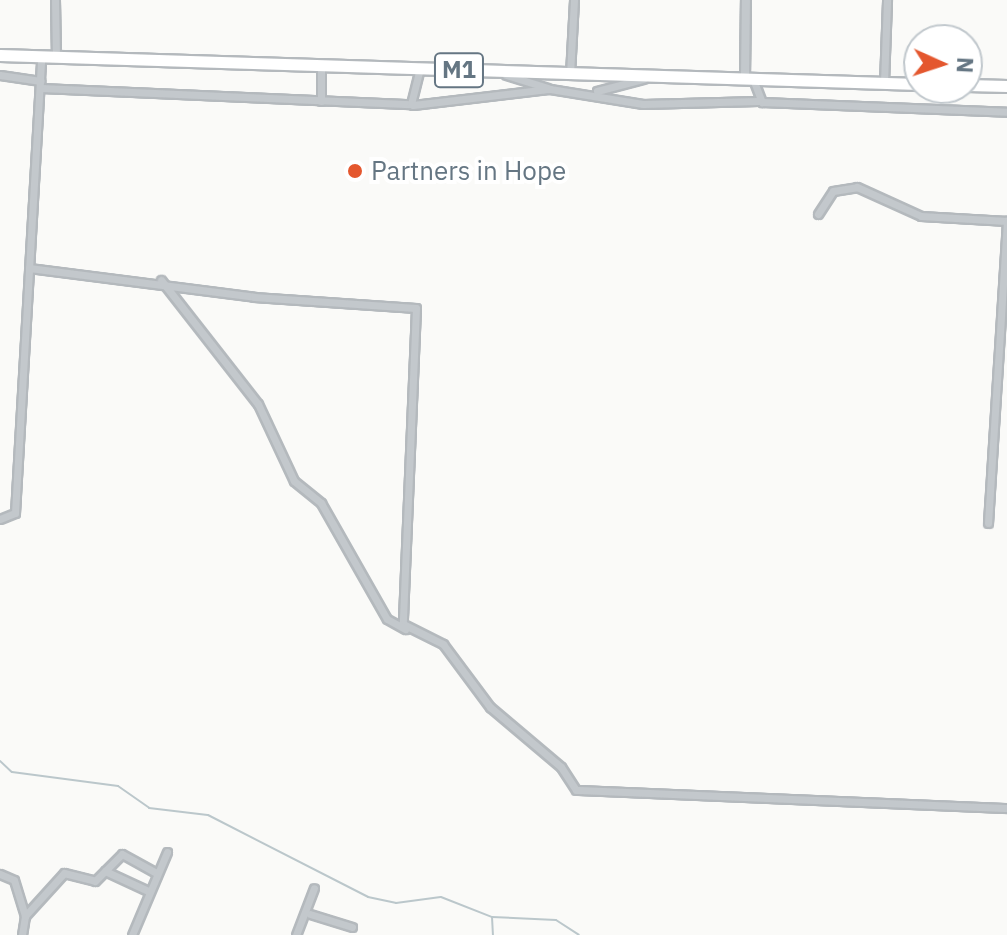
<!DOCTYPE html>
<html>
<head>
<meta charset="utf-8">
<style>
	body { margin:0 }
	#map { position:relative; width:1007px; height:935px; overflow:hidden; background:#fafaf8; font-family:"IBM Plex Sans",sans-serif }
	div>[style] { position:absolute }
	.stream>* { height:2px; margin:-1px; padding:0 1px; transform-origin:1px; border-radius:1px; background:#bbc7cb }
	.roads { filter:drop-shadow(2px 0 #b4b9bd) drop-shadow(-2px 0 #b4b9bd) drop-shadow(0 2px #b4b9bd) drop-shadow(0 -2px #b4b9bd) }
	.minor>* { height:7px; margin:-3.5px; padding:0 3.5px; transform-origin:3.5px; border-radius:3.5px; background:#c3c8cc }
	.tertiary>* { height:8px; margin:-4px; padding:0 4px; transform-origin:4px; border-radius:4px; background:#c3c8cc }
	.trunk>* { height:11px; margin:-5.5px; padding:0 5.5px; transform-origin:5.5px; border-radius:5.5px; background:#fff }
	.dots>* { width:22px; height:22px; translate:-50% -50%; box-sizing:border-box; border:4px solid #fff; border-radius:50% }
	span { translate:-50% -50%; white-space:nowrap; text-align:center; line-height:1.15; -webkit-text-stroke:8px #fff; paint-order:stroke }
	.shield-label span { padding:2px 6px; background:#fff; border:2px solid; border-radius:6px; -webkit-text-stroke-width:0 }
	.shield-label { font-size:24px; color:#657683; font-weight:700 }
	.poi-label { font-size:26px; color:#657683 }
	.left { translate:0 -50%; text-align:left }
	.north { position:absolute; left:903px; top:24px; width:80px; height:80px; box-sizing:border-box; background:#fff; border:2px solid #c1c8cd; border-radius:50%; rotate:93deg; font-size:22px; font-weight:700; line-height:32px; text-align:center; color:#657683 }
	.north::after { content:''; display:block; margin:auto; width:28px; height:36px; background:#e4572e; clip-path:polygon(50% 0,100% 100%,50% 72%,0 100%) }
</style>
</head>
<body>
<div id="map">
	<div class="stream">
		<div style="left:0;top:761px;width:16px;rotate:43deg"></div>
		<div style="left:12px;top:772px;width:107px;rotate:7.5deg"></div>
		<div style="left:118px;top:786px;width:38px;rotate:35deg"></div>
		<div style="left:149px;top:808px;width:59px;rotate:6.8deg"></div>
		<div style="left:208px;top:815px;width:180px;rotate:27.1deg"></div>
		<div style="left:368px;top:897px;width:29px;rotate:12deg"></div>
		<div style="left:396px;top:903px;width:45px;rotate:-7.6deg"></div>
		<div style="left:441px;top:897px;width:55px;rotate:21.4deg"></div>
		<div style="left:492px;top:917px;width:64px;rotate:2.7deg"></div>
		<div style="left:556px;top:920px;width:27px;rotate:33deg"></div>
		<div style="left:492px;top:917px;width:18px;rotate:87deg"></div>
	</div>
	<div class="roads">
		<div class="minor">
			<div style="left:55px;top:0;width:57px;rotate:89deg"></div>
			<div style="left:570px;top:74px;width:74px;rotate:-86.9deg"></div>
			<div style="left:0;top:75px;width:41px;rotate:8.3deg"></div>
			<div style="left:506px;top:75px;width:44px;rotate:17.2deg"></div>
			<div style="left:753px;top:79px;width:25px;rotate:69deg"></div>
			<div style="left:762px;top:102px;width:245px;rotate:2.3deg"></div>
			<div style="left:884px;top:83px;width:83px;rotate:-87.9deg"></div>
			<div style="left:41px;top:88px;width:370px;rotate:2.5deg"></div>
			<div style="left:411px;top:104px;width:36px;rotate:-76deg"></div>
			<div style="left:597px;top:91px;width:48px;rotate:-14.6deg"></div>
			<div style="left:321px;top:101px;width:35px;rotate:-90deg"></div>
			<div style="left:413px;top:105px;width:138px;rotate:-6.7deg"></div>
			<div style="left:550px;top:89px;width:94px;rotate:9.2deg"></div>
			<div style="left:643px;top:104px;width:115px;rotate:-1.5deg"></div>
			<div style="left:818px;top:214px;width:27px;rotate:-57deg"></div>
			<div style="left:833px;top:191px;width:24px;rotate:-9deg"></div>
			<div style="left:857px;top:187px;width:70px;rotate:24.4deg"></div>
			<div style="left:921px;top:216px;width:86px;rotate:3.3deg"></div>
			<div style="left:29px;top:268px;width:227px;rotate:7.3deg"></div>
			<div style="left:254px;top:297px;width:162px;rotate:3.9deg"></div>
			<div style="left:416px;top:308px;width:316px;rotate:92.4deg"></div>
			<div style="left:403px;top:624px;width:45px;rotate:26.6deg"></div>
			<div style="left:443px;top:644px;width:79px;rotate:53.3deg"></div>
			<div style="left:490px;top:707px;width:93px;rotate:40.2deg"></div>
			<div style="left:561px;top:767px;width:27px;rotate:57deg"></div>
			<div style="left:576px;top:790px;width:431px;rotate:2.4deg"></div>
			<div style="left:161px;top:280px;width:157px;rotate:52deg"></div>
			<div style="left:258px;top:404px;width:85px;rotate:64.9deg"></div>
			<div style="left:294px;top:481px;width:35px;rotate:39deg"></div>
			<div style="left:321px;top:503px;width:133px;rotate:60.4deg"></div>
			<div style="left:387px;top:619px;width:21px;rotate:29deg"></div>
			<div style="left:0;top:519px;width:16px;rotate:-22deg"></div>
			<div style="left:15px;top:513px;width:457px;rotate:-86.7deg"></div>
			<div style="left:988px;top:523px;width:303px;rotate:-86.4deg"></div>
			<div style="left:105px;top:871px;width:47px;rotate:24.9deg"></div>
			<div style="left:0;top:874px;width:15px;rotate:23deg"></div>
			<div style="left:14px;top:880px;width:38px;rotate:73deg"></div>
			<div style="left:25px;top:916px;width:19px;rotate:99deg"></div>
			<div style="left:310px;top:914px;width:44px;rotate:17.2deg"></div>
			<div style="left:25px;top:916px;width:58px;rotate:-47.8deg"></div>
			<div style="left:64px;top:873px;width:32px;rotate:14deg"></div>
			<div style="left:95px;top:881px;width:38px;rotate:-45deg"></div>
			<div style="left:122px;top:854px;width:38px;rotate:29deg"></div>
			<div style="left:132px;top:935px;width:90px;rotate:-67.1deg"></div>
			<div style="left:296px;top:935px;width:50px;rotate:-69deg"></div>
		</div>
		<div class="tertiary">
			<div style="left:745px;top:78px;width:78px;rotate:-89.3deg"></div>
		</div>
		<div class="trunk">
			<div style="left:0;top:55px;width:919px;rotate:1.81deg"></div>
			<div style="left:967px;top:85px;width:40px;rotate:1.4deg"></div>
		</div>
	</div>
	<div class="dots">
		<div style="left:355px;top:171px;background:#e4572e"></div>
	</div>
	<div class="shield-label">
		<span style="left:459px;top:70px">M1</span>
	</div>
	<div class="poi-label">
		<span class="left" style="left:371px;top:171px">Partners in Hope</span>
	</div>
	<div class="north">N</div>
</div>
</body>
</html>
